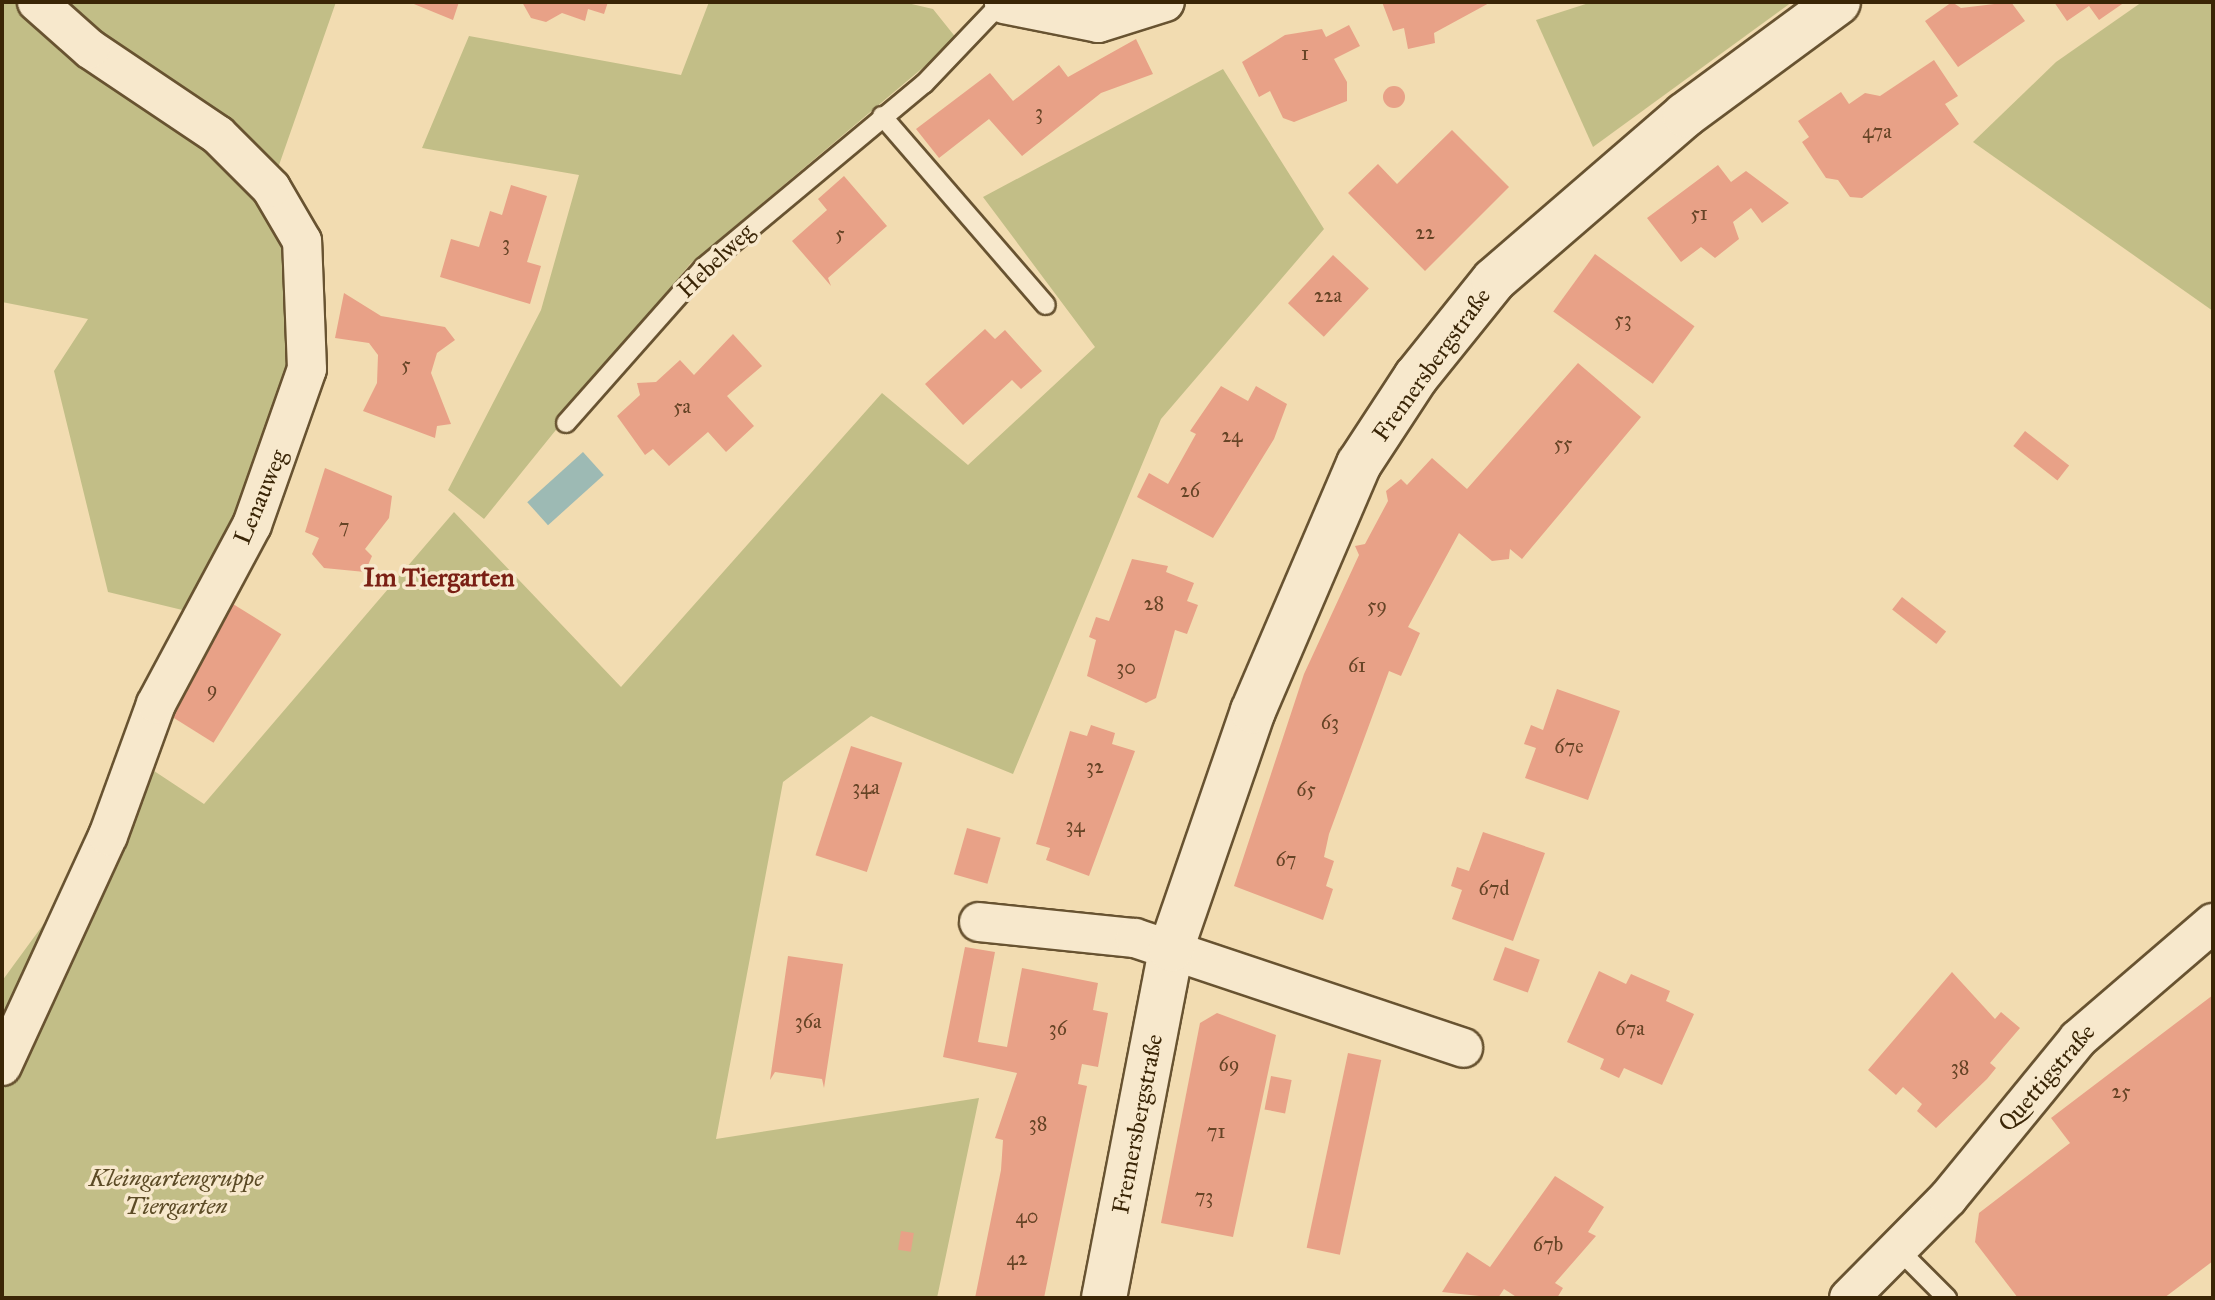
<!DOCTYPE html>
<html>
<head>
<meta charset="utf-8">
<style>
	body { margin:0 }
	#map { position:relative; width:2215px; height:1300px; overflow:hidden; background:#f2dcb1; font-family:"IM FELL Great Primer",serif }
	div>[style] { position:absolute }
	.green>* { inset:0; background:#c2be87 }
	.water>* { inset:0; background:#9dbab4; transform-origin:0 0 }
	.building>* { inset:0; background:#e8a187; transform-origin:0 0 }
	.round { border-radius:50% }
	.roads { filter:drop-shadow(2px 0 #685331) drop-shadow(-2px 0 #685331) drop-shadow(0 2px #685331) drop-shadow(0 -2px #685331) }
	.service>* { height:18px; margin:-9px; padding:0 9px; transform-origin:9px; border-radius:9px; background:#f7e8cc }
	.minor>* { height:38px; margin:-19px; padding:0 19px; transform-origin:19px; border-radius:19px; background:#f7e8cc }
	.secondary>* { height:44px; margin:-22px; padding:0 22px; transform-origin:22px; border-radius:22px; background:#f7e8cc }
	span { translate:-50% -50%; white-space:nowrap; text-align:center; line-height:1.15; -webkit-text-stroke:7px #f7e8cc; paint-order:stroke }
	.number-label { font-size:20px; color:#664426 }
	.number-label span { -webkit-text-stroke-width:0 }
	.street-label { font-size:24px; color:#3a2506 }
	.park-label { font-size:24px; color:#5c4b26; font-style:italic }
	.neighbourhood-label { font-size:26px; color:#7a1f14; font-weight:700 }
	.frame { position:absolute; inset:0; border:4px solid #3a2506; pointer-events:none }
</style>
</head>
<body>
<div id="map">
	<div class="green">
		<div style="clip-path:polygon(2px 2px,336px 2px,271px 188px,302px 241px,307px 369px,203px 615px,108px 592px,54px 371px,88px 319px,2px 302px)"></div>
		<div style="clip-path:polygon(709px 2px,903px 2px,933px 9px,957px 39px,690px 264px,484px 519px,448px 490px,541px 310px,579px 175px,422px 148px,469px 36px,681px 75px)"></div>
		<div style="clip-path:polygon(1592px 2px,1792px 2px,1593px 147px,1536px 20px)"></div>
		<div style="clip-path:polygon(2142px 2px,2213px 2px,2213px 311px,1973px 142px,2056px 62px)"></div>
		<div style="clip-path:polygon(1223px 69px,1324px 229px,1161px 419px,1013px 774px,871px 716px,783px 782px,716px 1139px,979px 1098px,937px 1298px,2px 1298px,2px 981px,108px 836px,136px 759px,204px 804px,454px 512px,621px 687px,882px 393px,968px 465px,1095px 347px,983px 197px)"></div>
	</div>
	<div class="water">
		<div style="left:583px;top:452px;width:31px;height:75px;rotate:48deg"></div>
	</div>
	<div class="building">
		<div style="clip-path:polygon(409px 2px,459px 2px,453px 20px)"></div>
		<div style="clip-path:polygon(522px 2px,608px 2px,604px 14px,588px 9px,585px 21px,562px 13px,546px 22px,531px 18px)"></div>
		<div style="clip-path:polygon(1382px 2px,1491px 2px,1434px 33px,1435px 43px,1408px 49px,1404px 28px,1393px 31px)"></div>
		<div style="clip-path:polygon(1952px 2px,1961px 8px,2011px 2px,2025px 21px,1958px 67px,1925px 21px)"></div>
		<div style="clip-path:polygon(2054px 2px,2125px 2px,2099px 20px,2089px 6px,2067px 21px)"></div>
		<div style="clip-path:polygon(1349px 25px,1360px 46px,1334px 59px,1347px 82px,1347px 101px,1294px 122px,1283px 118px,1270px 91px,1259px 97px,1242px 62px,1285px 35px,1322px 29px,1326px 37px)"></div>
		<div style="clip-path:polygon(1136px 39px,1153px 74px,1101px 93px,1022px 156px,989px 119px,939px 158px,916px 129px,990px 73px,1013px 101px,1059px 65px,1068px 77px)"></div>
		<div style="clip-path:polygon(1934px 60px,1958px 96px,1945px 104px,1959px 124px,1862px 198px,1850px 197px,1838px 180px,1826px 178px,1802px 142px,1809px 137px,1798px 121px,1841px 92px,1849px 104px,1865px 93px,1880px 96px)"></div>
		<div class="round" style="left:1383px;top:86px;width:22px;height:22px"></div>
		<div style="clip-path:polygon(1452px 130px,1509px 187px,1425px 271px,1348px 193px,1378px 164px,1397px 184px)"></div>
		<div style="clip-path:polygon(1718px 165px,1731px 182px,1746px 171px,1789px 203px,1762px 223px,1751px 208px,1733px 222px,1739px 239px,1715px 258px,1701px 247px,1681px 262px,1647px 218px)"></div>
		<div style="clip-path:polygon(844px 176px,887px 226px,828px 278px,831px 286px,792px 241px,827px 210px,818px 199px)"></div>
		<div style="clip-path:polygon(511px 185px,547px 196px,527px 262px,541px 266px,530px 304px,440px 277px,451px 239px,479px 247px,490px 211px,502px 215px)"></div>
		<div style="left:1595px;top:254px;width:123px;height:71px;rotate:36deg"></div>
		<div style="left:1333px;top:255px;width:49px;height:66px;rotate:43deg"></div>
		<div style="clip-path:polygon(344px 293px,381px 316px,445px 327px,455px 340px,437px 353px,431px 373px,451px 424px,437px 426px,435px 438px,363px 411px,377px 383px,378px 355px,369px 343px,335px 338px)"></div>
		<div style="clip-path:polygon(985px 329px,995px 339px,1005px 330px,1042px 371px,1021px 389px,1012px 380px,963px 425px,925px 384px)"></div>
		<div style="clip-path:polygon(733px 334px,762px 366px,727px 396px,754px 426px,726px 452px,708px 432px,669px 466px,653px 449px,645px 455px,617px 416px,640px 395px,637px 383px,656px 382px,680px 360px,694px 375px)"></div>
		<div style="clip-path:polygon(1578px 363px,1641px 417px,1522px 559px,1510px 549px,1509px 559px,1492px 561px,1459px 533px,1408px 627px,1420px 633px,1401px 676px,1389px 671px,1329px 834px,1324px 857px,1334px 861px,1326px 886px,1333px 889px,1323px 920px,1234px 886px,1304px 674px,1359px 555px,1355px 546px,1365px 544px,1388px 501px,1386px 491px,1401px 479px,1407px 485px,1432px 458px,1467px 489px)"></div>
		<div style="clip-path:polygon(1221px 386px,1248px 401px,1256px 386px,1287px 404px,1274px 439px,1213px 538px,1137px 497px,1149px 473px,1168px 484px,1196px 434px,1190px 431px)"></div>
		<div style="left:2025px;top:431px;width:56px;height:19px;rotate:38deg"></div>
		<div style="clip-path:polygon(325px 468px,392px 496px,389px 518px,365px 549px,372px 556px,365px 572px,324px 568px,312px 554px,319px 538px,305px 532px)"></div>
		<div style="clip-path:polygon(1132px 559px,1168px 566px,1166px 572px,1194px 583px,1187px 601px,1198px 605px,1187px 634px,1175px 630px,1156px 698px,1146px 703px,1087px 676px,1096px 640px,1089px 637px,1096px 617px,1109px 621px)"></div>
		<div style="left:1902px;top:597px;width:56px;height:16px;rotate:38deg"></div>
		<div style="left:233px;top:604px;width:57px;height:128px;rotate:32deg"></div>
		<div style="clip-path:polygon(1557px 689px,1620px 711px,1588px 800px,1525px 778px,1536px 748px,1524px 744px,1531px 725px,1543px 730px)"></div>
		<div style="clip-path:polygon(1091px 725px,1115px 733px,1112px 744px,1135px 751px,1089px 876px,1046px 860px,1050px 848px,1036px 844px,1070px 731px,1087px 736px)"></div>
		<div style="left:851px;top:746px;width:54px;height:115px;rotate:18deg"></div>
		<div style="left:967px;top:828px;width:35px;height:48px;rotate:16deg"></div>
		<div style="clip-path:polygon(1483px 832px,1545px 853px,1513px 941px,1452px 919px,1462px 890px,1451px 886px,1457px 867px,1469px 871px)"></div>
		<div style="clip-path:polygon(965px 947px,995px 952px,978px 1042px,1007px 1047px,1022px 968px,1098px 983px,1093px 1010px,1108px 1013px,1098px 1067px,1082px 1064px,1078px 1084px,1087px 1086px,1044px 1298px,975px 1298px,1001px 1170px,1003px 1140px,995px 1138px,1017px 1073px,943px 1057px)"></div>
		<div style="left:1505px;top:947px;width:37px;height:35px;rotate:20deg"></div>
		<div style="clip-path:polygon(788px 956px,843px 964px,824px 1088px,822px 1079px,775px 1072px,770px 1080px)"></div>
		<div style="clip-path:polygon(1599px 971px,1626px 984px,1631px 974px,1670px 991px,1666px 1001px,1694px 1014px,1662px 1085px,1624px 1068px,1619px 1078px,1600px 1069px,1604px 1059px,1567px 1042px)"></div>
		<div style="clip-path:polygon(1952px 972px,1995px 1019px,2001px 1012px,2020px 1028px,1990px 1063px,1996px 1068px,1987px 1079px,1936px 1128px,1917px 1111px,1922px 1104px,1912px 1095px,1903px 1087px,1896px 1095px,1868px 1070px)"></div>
		<div style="clip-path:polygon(2213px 995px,2213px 1261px,2164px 1298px,2018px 1298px,1975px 1242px,1979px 1213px,2070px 1143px,2051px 1118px)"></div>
		<div style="clip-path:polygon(1217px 1013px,1276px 1035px,1233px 1237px,1161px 1223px,1200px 1023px)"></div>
		<div style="left:1348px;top:1053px;width:34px;height:199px;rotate:12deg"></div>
		<div style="left:1271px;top:1076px;width:21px;height:34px;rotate:11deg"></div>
		<div style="clip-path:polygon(1555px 1176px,1604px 1207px,1588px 1232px,1596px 1236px,1555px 1283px,1563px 1288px,1557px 1298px,1518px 1298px,1504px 1289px,1498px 1298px,1442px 1292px,1467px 1252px,1490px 1267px)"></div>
		<div style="left:901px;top:1231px;width:13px;height:19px;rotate:9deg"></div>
	</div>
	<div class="roads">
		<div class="service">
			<div style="left:882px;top:116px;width:250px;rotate:49.1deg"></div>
			<div style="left:566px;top:423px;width:208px;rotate:-48.5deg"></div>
			<div style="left:704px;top:267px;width:286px;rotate:-39.8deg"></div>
			<div style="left:924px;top:84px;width:113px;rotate:-46.4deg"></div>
			<div style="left:1899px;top:1250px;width:68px;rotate:45deg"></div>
		</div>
		<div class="minor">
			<div style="left:1004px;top:4px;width:96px;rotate:11.4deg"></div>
			<div style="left:1098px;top:23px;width:70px;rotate:-17.4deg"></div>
			<div style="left:979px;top:922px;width:157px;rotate:5.9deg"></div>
			<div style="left:1135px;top:938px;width:346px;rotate:18.5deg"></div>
			<div style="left:2px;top:1066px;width:253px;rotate:-65.3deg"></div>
			<div style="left:108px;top:836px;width:140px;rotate:-70deg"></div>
			<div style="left:156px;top:704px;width:203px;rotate:-61.8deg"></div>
			<div style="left:252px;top:525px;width:165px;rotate:-70.6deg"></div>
			<div style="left:307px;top:369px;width:128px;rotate:-92.2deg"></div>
			<div style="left:302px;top:241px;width:61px;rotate:-120.3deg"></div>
			<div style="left:271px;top:188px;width:75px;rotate:-135deg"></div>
			<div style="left:218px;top:135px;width:154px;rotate:-146.1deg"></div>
			<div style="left:90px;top:49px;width:71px;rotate:-138.4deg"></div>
			<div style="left:1849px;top:1298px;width:141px;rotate:-45.3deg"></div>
			<div style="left:1948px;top:1198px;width:205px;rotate:-50.7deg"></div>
			<div style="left:2078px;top:1039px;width:178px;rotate:-40.7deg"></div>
		</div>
		<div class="secondary">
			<div style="left:1104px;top:1298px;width:355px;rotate:-79.1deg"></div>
			<div style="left:1171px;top:949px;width:252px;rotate:-71deg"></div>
			<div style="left:1253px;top:711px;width:269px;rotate:-66.8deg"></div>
			<div style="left:1359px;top:464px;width:104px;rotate:-56.8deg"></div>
			<div style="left:1416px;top:377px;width:124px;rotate:-51.2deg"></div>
			<div style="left:1494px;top:280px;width:252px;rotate:-40.8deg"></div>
			<div style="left:1685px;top:115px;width:190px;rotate:-36.4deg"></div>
		</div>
	</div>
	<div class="number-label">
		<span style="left:1305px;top:53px">1</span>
		<span style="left:1039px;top:112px">3</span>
		<span style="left:1877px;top:131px">47a</span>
		<span style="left:1699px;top:213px">51</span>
		<span style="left:1425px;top:232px">22</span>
		<span style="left:840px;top:233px">5</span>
		<span style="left:506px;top:243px">3</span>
		<span style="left:1328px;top:295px">22a</span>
		<span style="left:1623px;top:319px">53</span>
		<span style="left:406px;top:364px">5</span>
		<span style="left:682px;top:406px">5a</span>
		<span style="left:1232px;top:435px">24</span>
		<span style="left:1563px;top:443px">55</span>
		<span style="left:1190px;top:490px">26</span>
		<span style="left:344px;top:526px">7</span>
		<span style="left:1154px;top:603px">28</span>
		<span style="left:1377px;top:605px">59</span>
		<span style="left:1357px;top:665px">61</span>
		<span style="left:1126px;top:667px">30</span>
		<span style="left:212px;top:689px">9</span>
		<span style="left:1330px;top:722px">63</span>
		<span style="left:1569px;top:746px">67e</span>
		<span style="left:1095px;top:766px">32</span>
		<span style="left:866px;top:787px">34a</span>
		<span style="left:1306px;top:789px">65</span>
		<span style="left:1075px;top:825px">34</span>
		<span style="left:1286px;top:859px">67</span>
		<span style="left:1494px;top:888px">67d</span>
		<span style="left:808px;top:1021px">36a</span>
		<span style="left:1058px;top:1028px">36</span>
		<span style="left:1630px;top:1028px">67a</span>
		<span style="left:1229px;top:1064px">69</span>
		<span style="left:1960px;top:1067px">38</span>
		<span style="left:2121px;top:1091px">25</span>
		<span style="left:1038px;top:1123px">38</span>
		<span style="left:1216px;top:1131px">71</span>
		<span style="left:1204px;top:1196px">73</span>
		<span style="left:1027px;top:1216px">40</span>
		<span style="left:1548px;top:1244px">67b</span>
		<span style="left:1017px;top:1258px">42</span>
	</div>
	<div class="street-label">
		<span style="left:716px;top:261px;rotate:-44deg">Hebelweg</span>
		<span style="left:1432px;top:365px;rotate:-54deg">Fremersbergstraße</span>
		<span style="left:261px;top:497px;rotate:-67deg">Lenauweg</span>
		<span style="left:2047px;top:1078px;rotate:-49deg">Quettigstraße</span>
		<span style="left:1138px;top:1124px;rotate:-79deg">Fremersbergstraße</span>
	</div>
	<div class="park-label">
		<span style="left:176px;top:1193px">Kleingartengruppe<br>Tiergarten</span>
	</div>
	<div class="neighbourhood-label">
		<span style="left:439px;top:578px">Im Tiergarten</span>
	</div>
	<div class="frame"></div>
</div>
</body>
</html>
